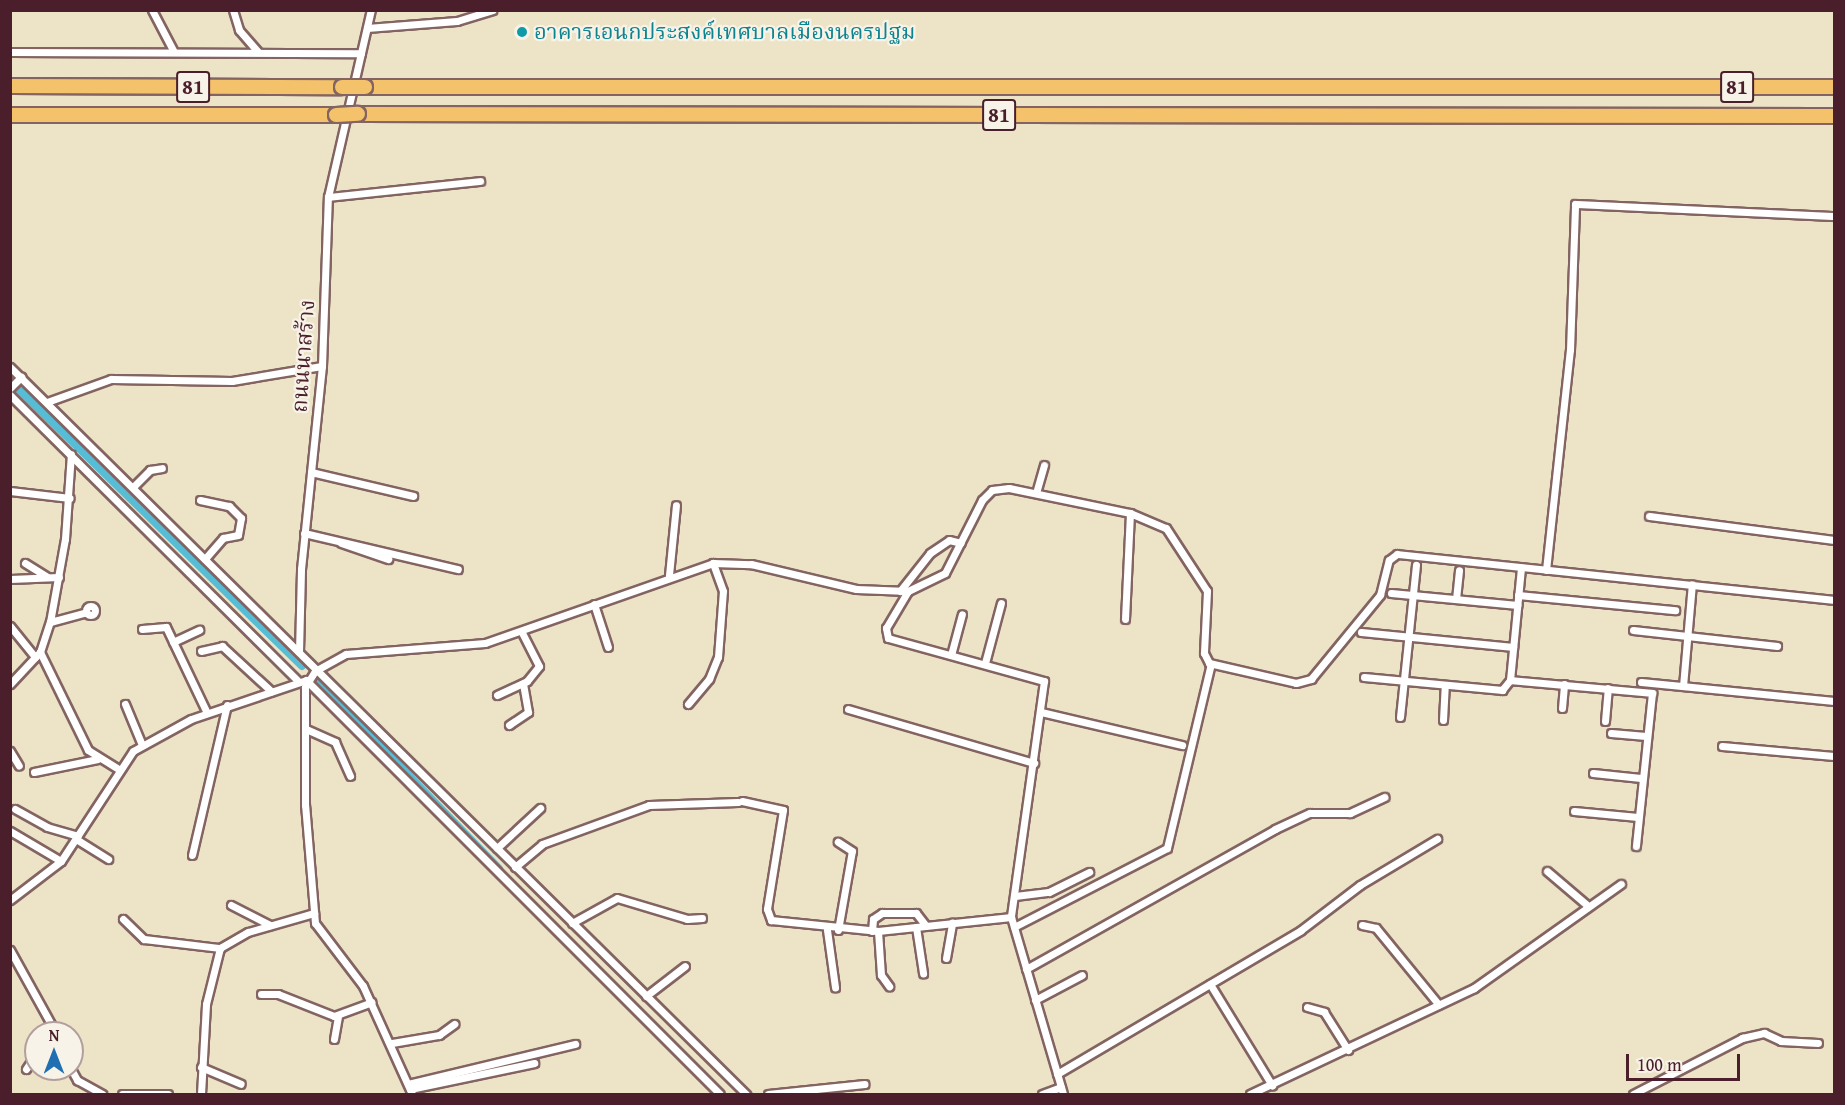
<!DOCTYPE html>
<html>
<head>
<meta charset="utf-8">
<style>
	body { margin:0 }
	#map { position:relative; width:1845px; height:1105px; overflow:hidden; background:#ede4c7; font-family:"Gentium Book Plus","Noto Serif Thai",serif }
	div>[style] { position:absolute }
	.canal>* { height:8px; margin:-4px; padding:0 4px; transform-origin:4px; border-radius:4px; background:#57bcd5 }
	.roads { filter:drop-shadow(2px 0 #836462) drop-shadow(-2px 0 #836462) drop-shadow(0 2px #836462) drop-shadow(0 -2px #836462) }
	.street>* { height:7px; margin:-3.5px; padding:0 3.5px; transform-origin:3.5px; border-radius:3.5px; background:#fff }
	.street>.ring { margin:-3.5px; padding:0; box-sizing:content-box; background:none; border:7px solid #fff; border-radius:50% }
	.highway>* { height:14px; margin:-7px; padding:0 7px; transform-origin:7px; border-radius:7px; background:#f4c26a }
	.bridges { filter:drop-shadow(2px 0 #836462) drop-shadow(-2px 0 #836462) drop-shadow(0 2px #836462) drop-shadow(0 -2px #836462) }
	.highway-bridge>* { height:14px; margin:-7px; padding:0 7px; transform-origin:7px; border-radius:7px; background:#f4c26a }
	.dots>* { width:16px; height:16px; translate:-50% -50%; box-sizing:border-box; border:3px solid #f7f3e8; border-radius:50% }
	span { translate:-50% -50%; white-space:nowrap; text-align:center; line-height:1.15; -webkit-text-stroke:4.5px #f7f3e8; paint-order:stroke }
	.shield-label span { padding:2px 4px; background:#f7f3e8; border:2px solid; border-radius:4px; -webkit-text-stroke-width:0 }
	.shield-label { font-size:21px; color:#4a1f2b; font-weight:700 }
	.culture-label { font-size:22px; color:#0d838f }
	.left { translate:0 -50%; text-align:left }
	.street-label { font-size:22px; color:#4a1f2b }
	.frame { position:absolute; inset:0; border:12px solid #4a1f2b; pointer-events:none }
	.north { position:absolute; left:24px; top:1021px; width:60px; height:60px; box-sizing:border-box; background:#f7f3e8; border:2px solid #b29e9c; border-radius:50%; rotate:0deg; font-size:16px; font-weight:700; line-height:24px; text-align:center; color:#4a1f2b }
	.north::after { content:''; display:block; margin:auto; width:21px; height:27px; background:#1f6fb2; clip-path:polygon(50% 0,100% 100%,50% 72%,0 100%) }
	.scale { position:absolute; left:1626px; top:1054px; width:114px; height:27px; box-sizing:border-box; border:3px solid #4a1f2b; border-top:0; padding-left:8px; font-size:18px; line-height:21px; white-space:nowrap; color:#4a1f2b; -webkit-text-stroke:4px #f7f3e8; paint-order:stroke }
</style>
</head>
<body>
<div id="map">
	<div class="canal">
		<div style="left:10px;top:381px;width:408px;rotate:44.3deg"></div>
		<div style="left:316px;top:680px;width:263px;rotate:45.9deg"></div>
	</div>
	<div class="roads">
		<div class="street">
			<div style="left:152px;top:10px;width:47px;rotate:62.4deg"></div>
			<div style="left:233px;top:10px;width:21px;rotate:73deg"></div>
			<div style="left:239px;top:30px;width:29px;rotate:49deg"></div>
			<div style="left:367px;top:28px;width:90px;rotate:-4.4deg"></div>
			<div style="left:457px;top:21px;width:37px;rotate:-17deg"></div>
			<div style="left:10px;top:52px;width:351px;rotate:0.2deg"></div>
			<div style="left:328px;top:197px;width:153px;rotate:-6deg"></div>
			<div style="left:10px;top:367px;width:1035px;rotate:44.65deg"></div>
			<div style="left:10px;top:388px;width:16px;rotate:-45deg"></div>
			<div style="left:10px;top:395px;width:407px;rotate:44.8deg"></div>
			<div style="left:47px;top:402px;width:68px;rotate:-19.8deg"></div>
			<div style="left:111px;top:379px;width:121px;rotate:0.9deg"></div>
			<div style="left:232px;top:381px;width:91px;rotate:-9.5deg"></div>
			<div style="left:311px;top:472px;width:105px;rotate:13.2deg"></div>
			<div style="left:133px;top:487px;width:24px;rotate:-45deg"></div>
			<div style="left:150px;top:470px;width:12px;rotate:-9deg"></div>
			<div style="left:10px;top:491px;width:60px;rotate:6.7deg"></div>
			<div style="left:1036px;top:493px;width:29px;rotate:-74deg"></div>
			<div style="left:200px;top:500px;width:30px;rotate:12deg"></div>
			<div style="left:229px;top:506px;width:17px;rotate:45deg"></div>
			<div style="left:241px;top:518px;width:17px;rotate:100deg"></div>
			<div style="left:238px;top:535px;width:15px;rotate:169deg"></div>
			<div style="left:223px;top:538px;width:28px;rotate:131deg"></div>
			<div style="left:1649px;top:516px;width:187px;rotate:7.4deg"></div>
			<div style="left:304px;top:533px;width:158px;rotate:13.2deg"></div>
			<div style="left:341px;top:543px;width:50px;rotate:18.8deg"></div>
			<div style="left:25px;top:563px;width:26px;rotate:32deg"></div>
			<div style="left:1546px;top:570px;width:221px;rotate:-83.8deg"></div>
			<div style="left:1570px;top:350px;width:146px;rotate:-88deg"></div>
			<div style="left:1575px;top:204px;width:259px;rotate:2.7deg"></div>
			<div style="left:669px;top:575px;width:70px;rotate:-84.3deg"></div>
			<div style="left:10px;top:579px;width:49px;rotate:-2.3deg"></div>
			<div style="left:900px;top:591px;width:48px;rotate:-51.7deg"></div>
			<div style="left:930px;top:553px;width:23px;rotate:-34deg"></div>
			<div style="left:949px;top:540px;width:12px;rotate:14deg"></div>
			<div style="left:908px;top:591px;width:43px;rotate:120.7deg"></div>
			<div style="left:886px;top:628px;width:10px;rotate:79deg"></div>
			<div style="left:888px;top:638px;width:162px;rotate:15.4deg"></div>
			<div style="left:1044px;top:681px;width:238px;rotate:98deg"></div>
			<div style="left:1011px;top:917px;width:184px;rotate:73.6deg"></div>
			<div style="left:1391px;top:593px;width:127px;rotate:5.4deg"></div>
			<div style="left:1518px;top:595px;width:158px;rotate:5.5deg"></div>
			<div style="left:1456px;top:599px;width:29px;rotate:-84deg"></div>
			<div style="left:594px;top:604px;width:45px;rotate:72deg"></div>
			<div class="ring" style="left:86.5px;top:606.5px;width:2px;height:2px"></div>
			<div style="left:1125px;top:619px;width:106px;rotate:-87.3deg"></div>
			<div style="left:50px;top:622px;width:38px;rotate:-15deg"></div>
			<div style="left:10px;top:626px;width:40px;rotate:51deg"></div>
			<div style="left:142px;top:629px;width:24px;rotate:-5deg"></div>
			<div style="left:166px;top:627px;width:95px;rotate:64.5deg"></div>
			<div style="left:1633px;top:630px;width:145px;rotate:6.3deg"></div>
			<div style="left:1361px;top:632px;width:153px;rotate:5.6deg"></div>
			<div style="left:173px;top:642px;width:29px;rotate:-25deg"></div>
			<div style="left:201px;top:651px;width:22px;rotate:-13deg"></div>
			<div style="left:222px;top:646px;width:67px;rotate:42.6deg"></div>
			<div style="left:40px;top:652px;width:109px;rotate:63.9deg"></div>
			<div style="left:88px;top:750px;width:34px;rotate:32deg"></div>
			<div style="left:299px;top:652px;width:83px;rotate:-88.6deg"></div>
			<div style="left:301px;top:569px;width:204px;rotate:-84.1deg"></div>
			<div style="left:322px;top:366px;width:169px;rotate:-88deg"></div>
			<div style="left:328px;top:197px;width:192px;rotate:-77.1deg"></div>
			<div style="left:951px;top:655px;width:42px;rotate:-75deg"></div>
			<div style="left:985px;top:663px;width:62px;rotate:-75.1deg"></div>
			<div style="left:1364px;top:677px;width:139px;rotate:5.4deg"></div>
			<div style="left:1502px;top:690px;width:13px;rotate:-51deg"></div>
			<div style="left:1510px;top:680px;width:113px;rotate:-84.4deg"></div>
			<div style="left:1510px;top:680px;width:143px;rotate:5.2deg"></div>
			<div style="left:1652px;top:693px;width:154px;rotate:96deg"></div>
			<div style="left:1641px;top:682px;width:194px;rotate:5.6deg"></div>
			<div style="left:10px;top:684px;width:44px;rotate:-46.8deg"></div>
			<div style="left:40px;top:652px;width:32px;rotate:-72deg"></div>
			<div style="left:50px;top:622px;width:84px;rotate:-79.8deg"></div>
			<div style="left:65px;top:539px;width:85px;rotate:-86deg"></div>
			<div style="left:1683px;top:686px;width:102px;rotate:-85deg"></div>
			<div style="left:497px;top:695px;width:33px;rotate:-25deg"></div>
			<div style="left:527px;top:681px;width:19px;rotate:-51deg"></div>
			<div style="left:539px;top:666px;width:39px;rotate:-117deg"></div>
			<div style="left:125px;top:704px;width:44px;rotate:67.5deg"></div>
			<div style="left:688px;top:704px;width:33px;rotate:-50deg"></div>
			<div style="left:709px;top:679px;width:24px;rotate:-68deg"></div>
			<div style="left:718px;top:657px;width:66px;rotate:-85.7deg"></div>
			<div style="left:723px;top:591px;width:30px;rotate:-110deg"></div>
			<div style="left:1562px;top:708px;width:24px;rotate:-85deg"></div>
			<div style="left:848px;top:709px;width:194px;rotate:16.2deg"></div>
			<div style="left:1041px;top:712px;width:145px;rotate:13.2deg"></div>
			<div style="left:1400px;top:717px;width:153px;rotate:-84deg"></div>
			<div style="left:1443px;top:720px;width:34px;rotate:-87deg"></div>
			<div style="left:1605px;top:721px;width:33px;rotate:-85deg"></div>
			<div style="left:509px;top:725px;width:23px;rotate:-34deg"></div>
			<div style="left:528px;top:712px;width:29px;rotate:-100deg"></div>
			<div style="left:306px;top:729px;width:32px;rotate:24deg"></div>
			<div style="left:335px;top:742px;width:37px;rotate:66deg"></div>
			<div style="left:1611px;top:733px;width:35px;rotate:5deg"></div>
			<div style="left:1722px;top:746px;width:112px;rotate:5.1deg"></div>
			<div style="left:10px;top:751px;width:17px;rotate:59deg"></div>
			<div style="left:34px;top:772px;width:65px;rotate:-11.5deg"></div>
			<div style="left:1593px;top:773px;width:48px;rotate:5.9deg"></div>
			<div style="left:742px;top:801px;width:42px;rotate:12.4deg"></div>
			<div style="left:783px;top:810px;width:100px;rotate:99.2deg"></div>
			<div style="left:767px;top:909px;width:12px;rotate:70deg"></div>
			<div style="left:771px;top:920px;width:108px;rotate:5.9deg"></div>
			<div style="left:878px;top:931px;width:134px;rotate:-6deg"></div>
			<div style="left:15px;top:809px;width:37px;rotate:29deg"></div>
			<div style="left:47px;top:827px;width:32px;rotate:16deg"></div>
			<div style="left:1574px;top:811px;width:64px;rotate:5.4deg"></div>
			<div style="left:10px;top:831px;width:59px;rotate:30.5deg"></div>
			<div style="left:76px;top:839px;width:38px;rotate:32deg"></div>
			<div style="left:497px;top:848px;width:59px;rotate:-42.9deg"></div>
			<div style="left:192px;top:855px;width:154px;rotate:-76.9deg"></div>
			<div style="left:515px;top:867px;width:35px;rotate:-40deg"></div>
			<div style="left:542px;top:844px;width:114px;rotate:-20deg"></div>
			<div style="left:649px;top:805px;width:89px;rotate:-1.9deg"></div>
			<div style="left:1547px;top:871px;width:52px;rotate:40.4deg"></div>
			<div style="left:1015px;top:896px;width:34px;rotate:-7deg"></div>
			<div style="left:1049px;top:892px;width:45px;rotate:-26.6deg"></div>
			<div style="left:10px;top:900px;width:64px;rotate:-37.4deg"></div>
			<div style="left:61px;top:861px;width:131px;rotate:-56.8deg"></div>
			<div style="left:133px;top:751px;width:66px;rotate:-28.9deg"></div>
			<div style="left:191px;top:719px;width:121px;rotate:-18.7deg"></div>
			<div style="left:306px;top:680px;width:585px;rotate:45deg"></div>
			<div style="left:231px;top:905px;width:44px;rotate:27.1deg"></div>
			<div style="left:123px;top:919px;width:29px;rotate:44deg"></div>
			<div style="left:144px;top:939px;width:77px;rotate:6.8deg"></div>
			<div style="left:572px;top:923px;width:51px;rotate:-29.1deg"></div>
			<div style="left:617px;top:898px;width:73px;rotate:16.7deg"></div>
			<div style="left:687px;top:919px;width:15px;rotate:-4deg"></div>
			<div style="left:1362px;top:925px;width:14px;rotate:12deg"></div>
			<div style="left:1376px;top:928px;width:99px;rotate:50.7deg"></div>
			<div style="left:916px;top:927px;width:47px;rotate:81.3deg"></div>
			<div style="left:1014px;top:927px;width:172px;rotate:-27.3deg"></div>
			<div style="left:1167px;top:848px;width:189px;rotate:-76.6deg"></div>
			<div style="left:827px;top:930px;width:58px;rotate:82deg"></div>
			<div style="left:838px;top:930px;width:80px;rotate:-80deg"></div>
			<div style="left:852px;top:851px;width:17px;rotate:-147deg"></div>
			<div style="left:872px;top:931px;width:12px;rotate:-85deg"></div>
			<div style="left:873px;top:919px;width:11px;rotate:-34deg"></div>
			<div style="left:882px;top:913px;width:34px"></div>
			<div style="left:916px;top:913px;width:16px;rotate:52deg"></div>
			<div style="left:878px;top:931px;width:44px;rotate:86.1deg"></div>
			<div style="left:881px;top:975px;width:14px;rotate:54deg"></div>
			<div style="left:10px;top:950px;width:95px;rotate:61deg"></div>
			<div style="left:946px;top:958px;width:36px;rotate:-80deg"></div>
			<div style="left:1026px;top:969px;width:286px;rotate:-29.3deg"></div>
			<div style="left:1275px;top:829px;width:38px;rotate:-25deg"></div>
			<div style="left:1310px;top:813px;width:40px"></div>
			<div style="left:1350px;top:813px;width:38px;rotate:-25deg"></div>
			<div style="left:1210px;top:984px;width:119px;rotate:58.5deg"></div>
			<div style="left:261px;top:994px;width:17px"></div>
			<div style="left:278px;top:994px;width:60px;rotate:21.4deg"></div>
			<div style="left:334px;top:1016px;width:40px;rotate:-20.2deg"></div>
			<div style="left:646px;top:996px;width:49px;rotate:-37.6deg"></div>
			<div style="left:1035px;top:1000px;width:53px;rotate:-28deg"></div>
			<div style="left:1307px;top:1007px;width:18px;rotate:16deg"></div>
			<div style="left:1324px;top:1012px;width:45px;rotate:57.7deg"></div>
			<div style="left:334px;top:1039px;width:23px;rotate:-80deg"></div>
			<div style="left:392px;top:1043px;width:48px;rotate:-9.7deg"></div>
			<div style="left:439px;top:1035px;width:19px;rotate:-36deg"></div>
			<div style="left:201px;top:1067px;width:43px;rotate:23deg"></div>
			<div style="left:26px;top:1069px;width:18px;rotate:-56deg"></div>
			<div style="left:71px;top:1069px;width:13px;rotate:61deg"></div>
			<div style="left:77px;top:1080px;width:29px;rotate:29deg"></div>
			<div style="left:1057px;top:1074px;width:283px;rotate:-30.5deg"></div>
			<div style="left:1301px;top:930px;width:74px;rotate:-37.3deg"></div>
			<div style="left:1360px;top:885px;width:90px;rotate:-30.9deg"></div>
			<div style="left:408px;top:1084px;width:172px;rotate:-13.5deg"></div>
			<div style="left:410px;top:1089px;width:127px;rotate:-11.8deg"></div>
			<div style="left:122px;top:1094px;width:46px"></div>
			<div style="left:201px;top:1094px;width:90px;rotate:-86.8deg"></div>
			<div style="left:206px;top:1004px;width:58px;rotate:-76deg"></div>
			<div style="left:220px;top:948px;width:32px;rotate:-30deg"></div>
			<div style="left:248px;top:932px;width:69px;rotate:-16.1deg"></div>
			<div style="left:412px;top:1094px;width:119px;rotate:-114.4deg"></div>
			<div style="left:363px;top:986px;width:79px;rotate:-127.3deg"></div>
			<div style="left:315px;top:923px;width:118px;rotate:-94.8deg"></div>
			<div style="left:305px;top:805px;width:118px;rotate:-90deg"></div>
			<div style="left:305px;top:687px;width:19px;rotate:-58deg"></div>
			<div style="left:315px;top:671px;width:35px;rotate:-29deg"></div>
			<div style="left:346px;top:654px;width:139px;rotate:-4.5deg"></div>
			<div style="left:485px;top:643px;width:242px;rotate:-19.3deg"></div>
			<div style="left:713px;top:563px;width:38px;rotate:2deg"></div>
			<div style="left:751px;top:564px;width:108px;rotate:13.4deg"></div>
			<div style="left:856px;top:589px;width:52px;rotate:2.2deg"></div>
			<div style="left:908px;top:591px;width:41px;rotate:-25.9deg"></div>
			<div style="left:945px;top:573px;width:82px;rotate:-63.1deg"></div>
			<div style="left:982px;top:500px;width:14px;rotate:-45deg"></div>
			<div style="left:992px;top:490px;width:17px;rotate:-7deg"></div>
			<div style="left:1009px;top:488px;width:124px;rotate:11.7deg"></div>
			<div style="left:1130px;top:513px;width:39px;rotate:23deg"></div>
			<div style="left:1166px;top:528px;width:75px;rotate:56.9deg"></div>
			<div style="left:1207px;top:591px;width:62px;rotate:92.8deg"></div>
			<div style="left:1204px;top:653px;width:11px;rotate:63deg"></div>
			<div style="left:1209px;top:663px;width:89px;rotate:12.9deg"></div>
			<div style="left:1296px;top:683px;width:16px;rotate:-15deg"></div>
			<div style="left:1311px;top:679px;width:109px;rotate:-50.6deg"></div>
			<div style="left:1380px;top:595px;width:36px;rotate:-76deg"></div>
			<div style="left:1389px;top:560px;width:10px;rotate:-37deg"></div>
			<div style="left:1397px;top:554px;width:439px;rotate:6deg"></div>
			<div style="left:768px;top:1094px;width:97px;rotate:-5.9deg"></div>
			<div style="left:1042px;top:1094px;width:20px;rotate:-20deg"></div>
			<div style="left:1250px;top:1094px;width:248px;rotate:-25.3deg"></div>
			<div style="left:1474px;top:988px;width:180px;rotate:-35.3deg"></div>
			<div style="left:1633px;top:1094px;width:123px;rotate:-27.2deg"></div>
			<div style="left:1742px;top:1038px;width:23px;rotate:-13deg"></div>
			<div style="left:1764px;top:1033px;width:19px;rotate:25deg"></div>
			<div style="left:1781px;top:1041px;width:37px;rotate:3deg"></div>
		</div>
		<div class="highway">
			<div style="left:10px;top:86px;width:332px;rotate:0.2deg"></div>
			<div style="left:365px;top:87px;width:1469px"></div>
			<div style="left:358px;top:114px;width:1476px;rotate:0.08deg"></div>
			<div style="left:10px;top:115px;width:326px"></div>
		</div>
	</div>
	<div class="bridges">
		<div class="highway-bridge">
			<div style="left:342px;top:87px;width:23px"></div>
			<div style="left:336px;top:115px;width:22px;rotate:-3deg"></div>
		</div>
	</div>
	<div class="dots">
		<div style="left:522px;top:32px;background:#0f9aa8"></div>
	</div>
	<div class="shield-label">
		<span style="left:193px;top:87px">81</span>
		<span style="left:1737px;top:87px">81</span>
		<span style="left:999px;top:115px">81</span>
	</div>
	<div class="culture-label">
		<span class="left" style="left:534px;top:32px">อาคารเอนกประสงค์เทศบาลเมืองนครปฐม</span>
	</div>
	<div class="street-label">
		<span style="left:303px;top:356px;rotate:-86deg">ถนนนาสร้าง</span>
	</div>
	<div class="frame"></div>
	<div class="north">N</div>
	<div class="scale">100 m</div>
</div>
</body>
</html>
